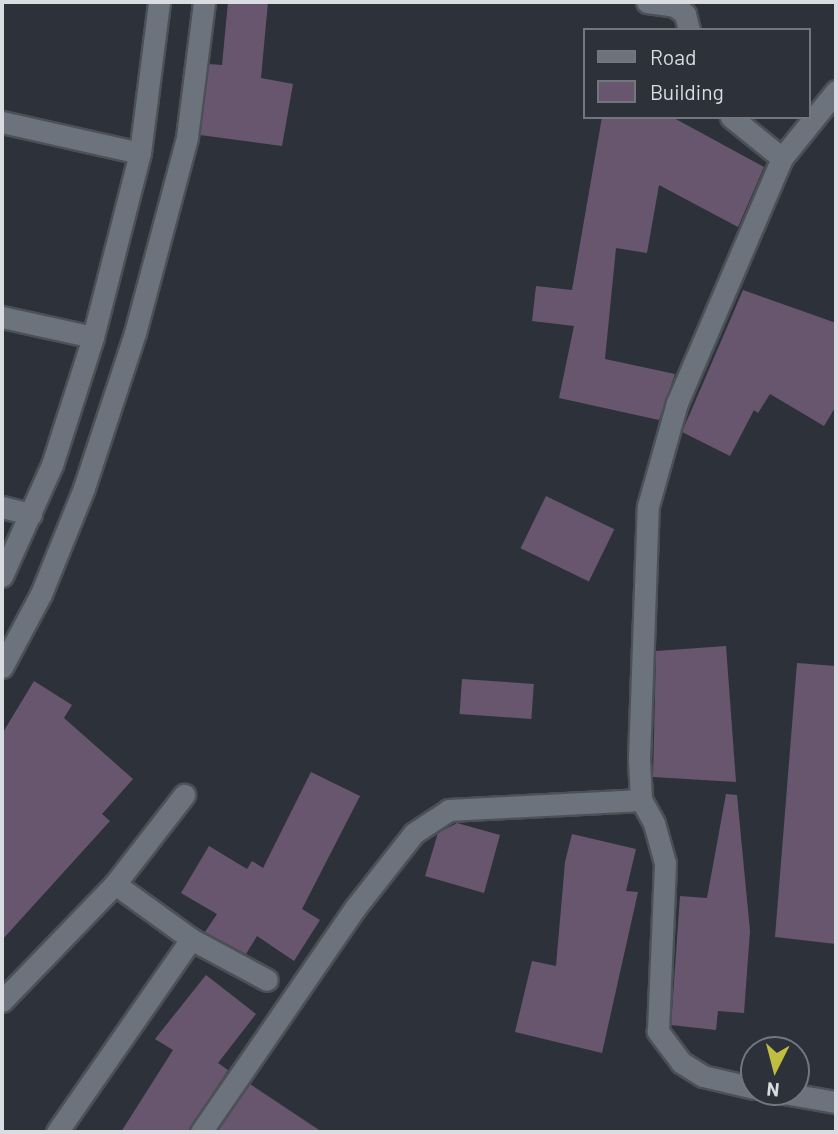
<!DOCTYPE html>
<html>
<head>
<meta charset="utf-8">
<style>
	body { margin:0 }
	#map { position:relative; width:838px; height:1134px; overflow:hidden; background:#2d323a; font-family:Barlow,sans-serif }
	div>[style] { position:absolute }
	.building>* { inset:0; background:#68566f; transform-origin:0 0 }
	.roads { filter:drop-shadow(2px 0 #4c5057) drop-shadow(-2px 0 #4c5057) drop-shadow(0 2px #4c5057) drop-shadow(0 -2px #4c5057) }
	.minor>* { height:21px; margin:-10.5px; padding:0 10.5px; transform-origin:10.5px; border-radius:10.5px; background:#6c737c }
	span { translate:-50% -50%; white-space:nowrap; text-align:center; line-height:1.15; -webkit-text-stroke:5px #2d323a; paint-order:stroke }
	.frame { position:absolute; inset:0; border:4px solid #d9dce1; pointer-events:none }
	.legend { position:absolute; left:583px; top:28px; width:228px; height:91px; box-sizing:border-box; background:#2d323a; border:2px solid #72767d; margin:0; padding:9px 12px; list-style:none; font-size:21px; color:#d9dce1 }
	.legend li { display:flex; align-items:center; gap:14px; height:35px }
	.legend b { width:35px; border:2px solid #72767d }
	.north { position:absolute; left:740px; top:1036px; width:70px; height:70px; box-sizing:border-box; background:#2d323a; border:2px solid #72767d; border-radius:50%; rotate:186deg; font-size:19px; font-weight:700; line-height:28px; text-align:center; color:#d9dce1 }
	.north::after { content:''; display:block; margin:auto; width:24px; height:32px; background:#bfbe41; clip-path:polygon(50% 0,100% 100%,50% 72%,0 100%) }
</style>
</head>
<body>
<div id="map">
	<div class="building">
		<div style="clip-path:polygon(228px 2px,268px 2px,261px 78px,293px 84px,282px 146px,200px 135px,209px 64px,222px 65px)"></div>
		<div style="clip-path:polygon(602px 117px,672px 117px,764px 167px,738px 227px,659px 185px,647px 253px,616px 248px,605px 359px,675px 374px,659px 420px,559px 398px,574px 326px,532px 321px,536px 286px,572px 290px)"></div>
		<div style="clip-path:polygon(743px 290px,836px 323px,836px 406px,824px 426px,770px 394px,758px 413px,754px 410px,730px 456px,682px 432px)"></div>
		<div style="left:546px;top:496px;width:76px;height:58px;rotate:26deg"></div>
		<div style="clip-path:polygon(726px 646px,736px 782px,653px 777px,656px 651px)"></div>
		<div style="clip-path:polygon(797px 663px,836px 666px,836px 944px,775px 937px)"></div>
		<div style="left:462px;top:679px;width:72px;height:35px;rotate:4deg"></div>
		<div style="clip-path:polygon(34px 681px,72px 705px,64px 718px,133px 779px,102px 814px,110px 821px,2px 940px,2px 734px)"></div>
		<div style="clip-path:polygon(311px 772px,360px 796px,302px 909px,320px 920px,294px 961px,257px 936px,246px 954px,205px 932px,217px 914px,181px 893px,209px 846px,247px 869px,252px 861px,263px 868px)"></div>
		<div style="clip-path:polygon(726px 794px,737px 795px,750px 931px,744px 1013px,718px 1011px,716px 1030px,671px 1025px,680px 896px,707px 898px)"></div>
		<div style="clip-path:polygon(457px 823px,500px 835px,484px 893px,425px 876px,438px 833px)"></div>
		<div style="clip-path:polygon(572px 834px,636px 849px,626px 891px,638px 892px,602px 1053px,515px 1032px,532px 961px,556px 966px,565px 862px)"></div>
		<div style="clip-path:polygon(206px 975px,256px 1014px,218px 1063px,228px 1070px,188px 1132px,121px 1132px,173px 1050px,155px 1039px)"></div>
		<div style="clip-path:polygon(250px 1084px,322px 1132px,217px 1132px)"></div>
	</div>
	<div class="roads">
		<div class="minor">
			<div style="left:647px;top:2px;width:28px;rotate:8deg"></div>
			<div style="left:675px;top:6px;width:13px;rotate:39deg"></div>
			<div style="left:685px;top:14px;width:16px;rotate:76deg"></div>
			<div style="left:731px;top:117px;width:65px;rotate:38.8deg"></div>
			<div style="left:2px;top:122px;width:141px;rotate:12.7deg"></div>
			<div style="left:2px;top:317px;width:93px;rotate:12.4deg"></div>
			<div style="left:2px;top:507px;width:30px;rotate:14deg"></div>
			<div style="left:2px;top:576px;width:122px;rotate:-65.8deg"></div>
			<div style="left:52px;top:465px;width:134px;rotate:-72.2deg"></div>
			<div style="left:93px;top:337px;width:190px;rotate:-75.7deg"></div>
			<div style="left:140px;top:153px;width:152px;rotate:-82.8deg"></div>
			<div style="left:2px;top:667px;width:83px;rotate:-61.9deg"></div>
			<div style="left:41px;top:594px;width:114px;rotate:-67.9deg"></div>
			<div style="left:84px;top:488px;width:163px;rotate:-71.8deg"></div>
			<div style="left:135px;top:333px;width:203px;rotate:-75.1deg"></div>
			<div style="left:187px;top:137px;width:136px;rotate:-82.8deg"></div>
			<div style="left:115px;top:884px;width:94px;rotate:35.9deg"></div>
			<div style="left:191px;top:939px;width:86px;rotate:28.3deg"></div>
			<div style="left:2px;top:1001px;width:163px;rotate:-46deg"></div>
			<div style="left:115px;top:884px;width:113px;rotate:-52.2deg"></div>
			<div style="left:754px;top:1088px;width:52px;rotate:-166.8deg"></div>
			<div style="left:703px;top:1076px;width:26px;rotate:-148deg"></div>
			<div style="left:681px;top:1062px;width:39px;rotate:-127deg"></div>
			<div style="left:658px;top:1031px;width:168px;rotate:-87.6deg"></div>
			<div style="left:665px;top:863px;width:41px;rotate:-105.4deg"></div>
			<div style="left:654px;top:823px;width:26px;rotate:-119deg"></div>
			<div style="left:641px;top:800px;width:41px;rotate:-92.8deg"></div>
			<div style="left:639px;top:759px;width:253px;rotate:-88deg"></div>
			<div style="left:648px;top:506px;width:107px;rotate:-74.3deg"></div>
			<div style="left:677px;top:403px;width:267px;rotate:-66.8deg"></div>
			<div style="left:782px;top:158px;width:86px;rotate:-51.1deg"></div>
			<div style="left:778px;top:1092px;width:59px;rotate:9.8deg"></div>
			<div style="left:57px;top:1132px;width:235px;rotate:-55.2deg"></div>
			<div style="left:201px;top:1132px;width:272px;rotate:-55.5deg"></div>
			<div style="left:355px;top:908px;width:95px;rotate:-51.8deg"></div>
			<div style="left:414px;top:833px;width:42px;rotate:-33.3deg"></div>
			<div style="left:449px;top:810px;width:192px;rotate:-3deg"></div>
		</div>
	</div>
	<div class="frame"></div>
	<ul class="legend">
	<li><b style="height:9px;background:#6c737c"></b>Road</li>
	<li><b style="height:19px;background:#68566f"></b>Building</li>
	</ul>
	<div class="north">N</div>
</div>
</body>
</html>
